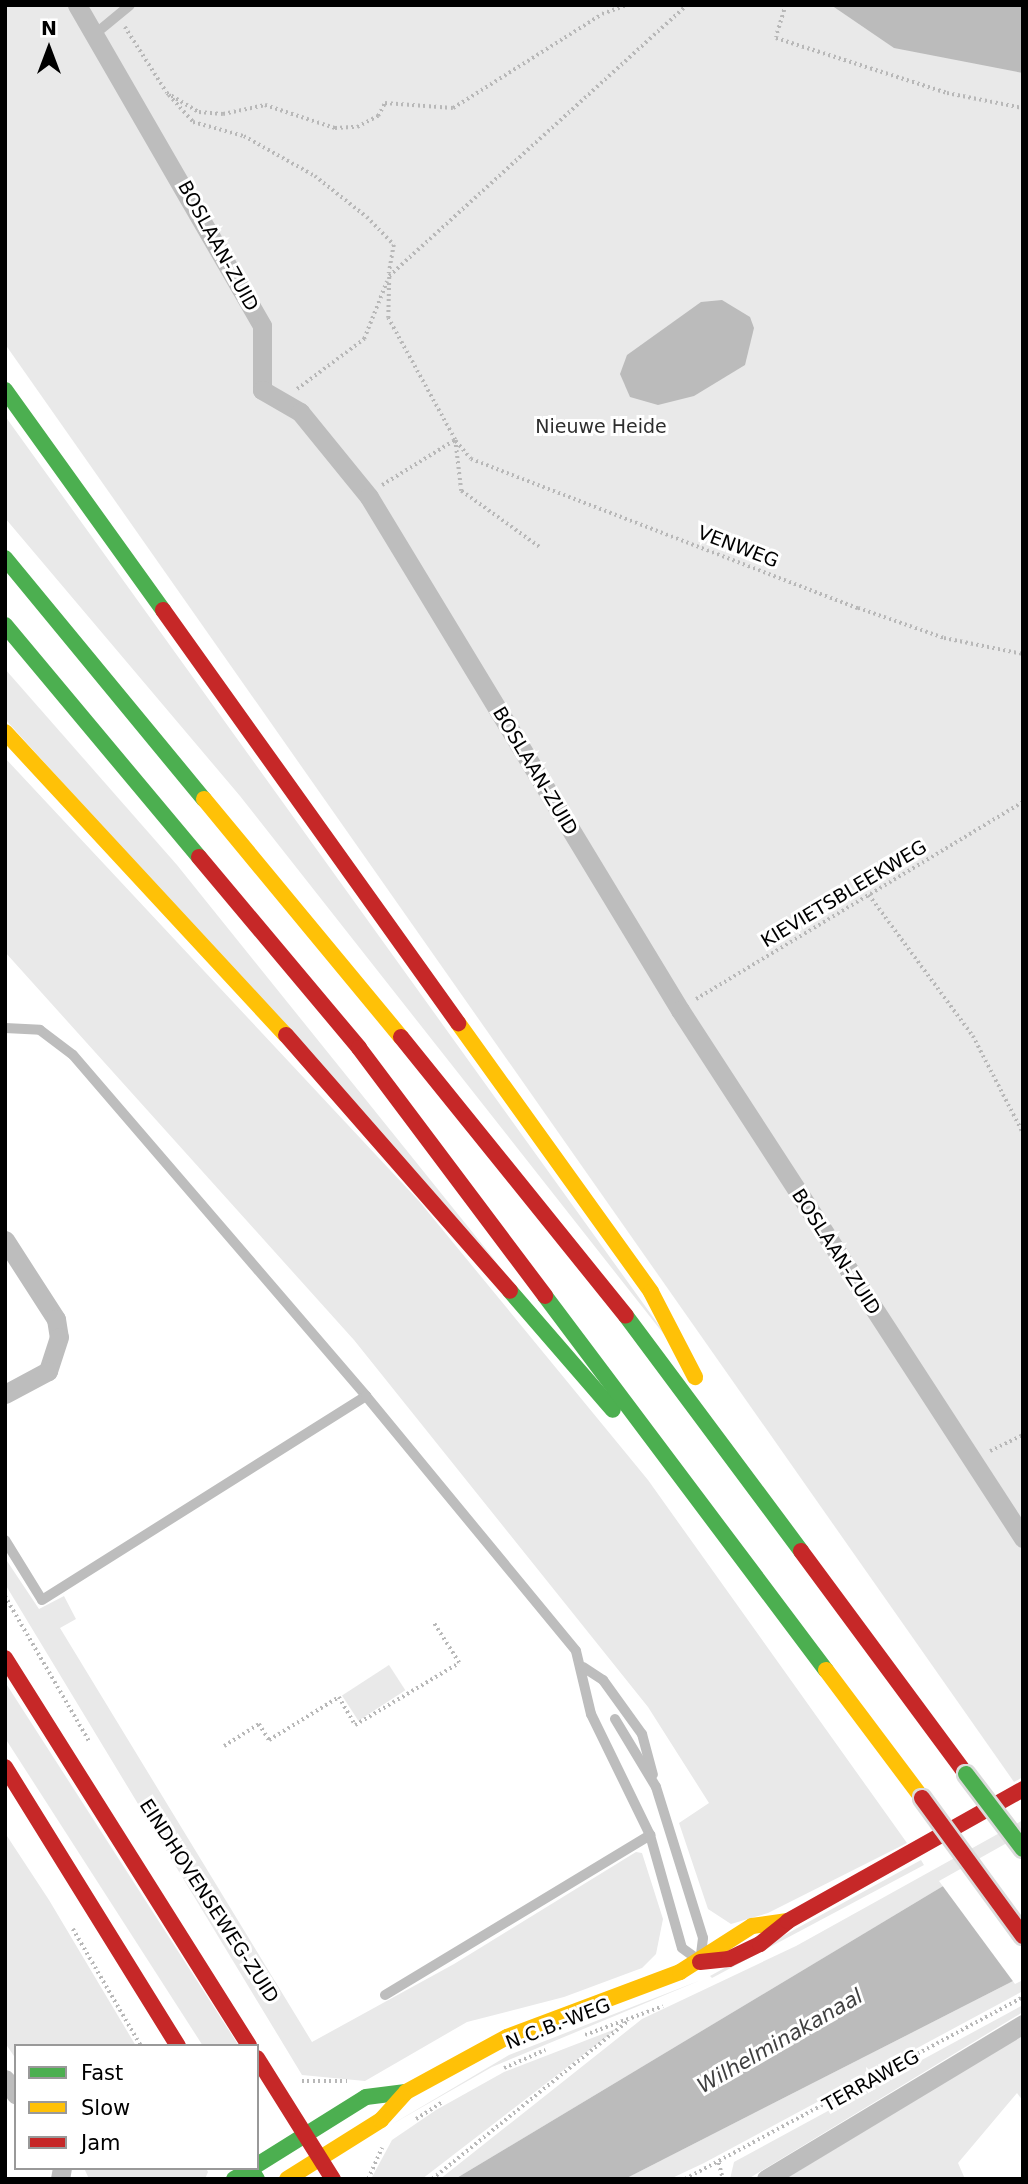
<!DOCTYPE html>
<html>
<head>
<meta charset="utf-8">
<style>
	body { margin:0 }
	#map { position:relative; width:1028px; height:2184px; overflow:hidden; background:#fff; font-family:"DejaVu Sans",sans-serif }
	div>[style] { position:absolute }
	.green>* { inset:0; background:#e9e9e9; transform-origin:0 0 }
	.water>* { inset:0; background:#bbb }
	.pier>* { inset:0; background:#fff }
	.path>* { height:3.5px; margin-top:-1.75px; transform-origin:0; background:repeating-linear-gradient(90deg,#b8b8b8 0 2px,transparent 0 5.5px) }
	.lane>* { height:10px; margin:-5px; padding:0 5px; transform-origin:5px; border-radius:5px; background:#bdbdbd }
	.street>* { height:19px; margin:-9.5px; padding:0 9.5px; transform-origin:9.5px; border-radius:9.5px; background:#bdbdbd }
	.fast>* { height:16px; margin:-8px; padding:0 8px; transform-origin:8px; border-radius:8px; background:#4caf50 }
	.slow>* { height:16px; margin:-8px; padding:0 8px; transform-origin:8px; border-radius:8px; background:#ffc107 }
	.jam>* { height:16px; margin:-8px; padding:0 8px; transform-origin:8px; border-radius:8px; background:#c62828 }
	.bridges { filter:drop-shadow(2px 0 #dbdbdb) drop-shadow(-2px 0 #dbdbdb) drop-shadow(0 2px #dbdbdb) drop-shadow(0 -2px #dbdbdb) }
	.fast-bridge>* { height:16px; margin:-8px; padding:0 8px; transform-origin:8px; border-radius:8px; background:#4caf50 }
	.jam-bridge>* { height:16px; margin:-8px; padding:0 8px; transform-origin:8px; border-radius:8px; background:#c62828 }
	span { translate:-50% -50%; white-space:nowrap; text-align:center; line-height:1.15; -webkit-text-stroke:6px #fff; paint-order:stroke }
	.street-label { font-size:19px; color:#000 }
	.park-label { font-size:19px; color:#2e2e2e }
	.water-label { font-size:21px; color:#3f3f3f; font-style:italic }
	.frame { position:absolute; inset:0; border:7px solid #000; pointer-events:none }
	.legend { position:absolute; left:14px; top:2044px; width:245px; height:126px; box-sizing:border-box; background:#fff; border:2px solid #999; margin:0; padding:9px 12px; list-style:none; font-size:21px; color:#000 }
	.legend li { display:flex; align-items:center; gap:14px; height:35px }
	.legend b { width:35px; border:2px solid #999 }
	.north { position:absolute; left:14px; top:14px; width:70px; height:70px; -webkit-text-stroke:5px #fff; paint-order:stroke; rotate:0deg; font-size:19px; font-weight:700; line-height:28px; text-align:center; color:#000 }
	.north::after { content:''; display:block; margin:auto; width:24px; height:32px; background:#000; clip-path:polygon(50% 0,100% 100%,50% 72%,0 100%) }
</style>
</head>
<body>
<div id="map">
	<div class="green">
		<div style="clip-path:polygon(5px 5px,1023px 5px,1023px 1777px,1014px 1782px,5px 344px)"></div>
		<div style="clip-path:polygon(5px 416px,681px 1356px,240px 796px,5px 518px)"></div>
		<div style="clip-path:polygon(5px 669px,177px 865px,498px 1264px,5px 719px)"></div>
		<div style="clip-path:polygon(5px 758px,419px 1201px,648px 1480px,907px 1843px,768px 1913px,731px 1924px,708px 1909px,679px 1823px,709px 1803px,648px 1707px,354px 1340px,5px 952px)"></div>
		<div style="clip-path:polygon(5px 1558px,39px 1609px,64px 1596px,76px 1619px,60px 1628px,312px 2042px,454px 1964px,636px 1852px,642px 1853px,663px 1919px,656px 1954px,642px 1968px,564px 1997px,467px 2022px,365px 2081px,302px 2075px,5px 1584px)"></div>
		<div style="left:389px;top:1665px;width:30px;height:56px;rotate:57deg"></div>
		<div style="clip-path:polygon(5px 1682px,239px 2046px,203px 2046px,5px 1738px)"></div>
		<div style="clip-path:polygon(1023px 1820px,1023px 1838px,455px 2179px,440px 2179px,642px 2019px,796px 1946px)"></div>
		<div style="clip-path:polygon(5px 1833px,49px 1900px,136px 2046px,16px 2046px,16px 2059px,5px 2043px)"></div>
		<div style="clip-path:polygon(921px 1860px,924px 1865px,712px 1978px,710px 1976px)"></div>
		<div style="clip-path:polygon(1023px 1976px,1023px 1991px,704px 2163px,670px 2179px,625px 2179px)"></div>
		<div style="clip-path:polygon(701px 1980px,492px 2067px,389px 2126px,509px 2055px)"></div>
		<div style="clip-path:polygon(1023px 2005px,1023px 2012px,748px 2179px,730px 2179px,734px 2162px)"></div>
		<div style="clip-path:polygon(618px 2028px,422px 2179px,371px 2179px,392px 2140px,436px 2110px,504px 2072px)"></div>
		<div style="clip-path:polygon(1023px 2035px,1023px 2101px,1017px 2093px,958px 2163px,965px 2179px,785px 2179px)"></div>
		<div style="clip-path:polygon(84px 2168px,206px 2168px,208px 2172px,205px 2179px,89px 2179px)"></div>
	</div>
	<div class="water">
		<div style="clip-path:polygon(831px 5px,1023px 5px,1023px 73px,894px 48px)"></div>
		<div style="clip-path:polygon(722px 300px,750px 317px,754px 328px,745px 365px,694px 396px,658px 405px,630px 397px,620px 374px,627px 355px,701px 302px)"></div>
		<div style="clip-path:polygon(1023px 1838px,1023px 1976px,625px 2179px,455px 2179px)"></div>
	</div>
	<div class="pier">
		<div style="clip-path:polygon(1023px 1834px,1023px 1980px,1015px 1984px,939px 1881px)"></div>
	</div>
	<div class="path">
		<div style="left:786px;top:5px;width:34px;rotate:107deg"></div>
		<div style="left:776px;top:38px;width:180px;rotate:17.8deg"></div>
		<div style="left:947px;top:93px;width:77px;rotate:11.2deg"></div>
		<div style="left:125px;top:27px;width:78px;rotate:57.5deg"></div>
		<div style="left:167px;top:93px;width:37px;rotate:31deg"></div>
		<div style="left:199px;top:112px;width:24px;rotate:5deg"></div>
		<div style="left:223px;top:114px;width:43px;rotate:-12.1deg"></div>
		<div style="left:265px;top:105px;width:74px;rotate:18.2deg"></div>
		<div style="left:335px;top:128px;width:22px;rotate:-3deg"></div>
		<div style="left:357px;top:127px;width:24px;rotate:-28deg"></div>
		<div style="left:378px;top:116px;width:15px;rotate:-62deg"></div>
		<div style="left:385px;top:103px;width:68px;rotate:4.2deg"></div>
		<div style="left:453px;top:108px;width:176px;rotate:-32.2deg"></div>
		<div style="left:602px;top:14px;width:27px;rotate:-20deg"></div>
		<div style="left:169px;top:95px;width:36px;rotate:48deg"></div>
		<div style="left:193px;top:122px;width:53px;rotate:15.4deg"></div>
		<div style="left:244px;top:136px;width:81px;rotate:29.4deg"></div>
		<div style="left:315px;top:176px;width:66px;rotate:38.3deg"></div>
		<div style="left:367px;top:217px;width:39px;rotate:46deg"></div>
		<div style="left:394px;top:245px;width:29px;rotate:100deg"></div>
		<div style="left:297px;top:389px;width:84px;rotate:-36.7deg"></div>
		<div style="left:364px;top:339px;width:62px;rotate:-68.4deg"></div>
		<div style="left:456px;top:441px;width:23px;rotate:50deg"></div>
		<div style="left:471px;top:459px;width:415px;rotate:21.1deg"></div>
		<div style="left:858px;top:608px;width:91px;rotate:19.2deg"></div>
		<div style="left:944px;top:638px;width:81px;rotate:11.4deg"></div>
		<div style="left:382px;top:485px;width:86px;rotate:-31.7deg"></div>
		<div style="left:539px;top:547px;width:96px;rotate:-144.3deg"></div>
		<div style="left:461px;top:491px;width:51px;rotate:-96.7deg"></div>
		<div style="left:455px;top:440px;width:139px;rotate:-118.8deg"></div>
		<div style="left:388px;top:318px;width:42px;rotate:-88.6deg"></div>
		<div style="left:389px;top:276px;width:403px;rotate:-42.3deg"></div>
		<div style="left:869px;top:895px;width:175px;rotate:53.6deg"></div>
		<div style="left:973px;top:1036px;width:109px;rotate:62.7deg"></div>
		<div style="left:696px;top:999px;width:382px;rotate:-31.1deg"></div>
		<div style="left:990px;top:1451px;width:37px;rotate:-26deg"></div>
		<div style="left:5px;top:1596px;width:168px;rotate:59.9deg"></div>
		<div style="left:224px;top:1746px;width:41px;rotate:-32.2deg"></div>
		<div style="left:259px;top:1724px;width:19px;rotate:58deg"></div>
		<div style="left:269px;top:1740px;width:82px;rotate:-31.6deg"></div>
		<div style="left:339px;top:1697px;width:32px;rotate:60deg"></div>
		<div style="left:355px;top:1725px;width:121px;rotate:-30.8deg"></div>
		<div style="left:459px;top:1663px;width:49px;rotate:-122.4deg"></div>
		<div style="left:73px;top:1929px;width:135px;rotate:59.8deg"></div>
		<div style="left:585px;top:2035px;width:83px;rotate:-20.4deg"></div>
		<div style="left:504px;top:2068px;width:45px;rotate:-23.7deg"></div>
		<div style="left:302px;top:2081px;width:45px"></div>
		<div style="left:416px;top:2119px;width:31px;rotate:-33deg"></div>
		<div style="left:719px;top:2163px;width:16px;rotate:76deg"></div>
		<div style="left:368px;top:2179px;width:34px;rotate:-66deg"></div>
		<div style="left:432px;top:2179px;width:253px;rotate:-38.9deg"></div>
		<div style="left:685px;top:2179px;width:384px;rotate:-28.3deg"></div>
	</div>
	<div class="lane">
		<div style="left:95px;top:34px;width:45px;rotate:-39.6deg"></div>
		<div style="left:5px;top:1028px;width:35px;rotate:3deg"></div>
		<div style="left:40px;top:1030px;width:41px;rotate:37.1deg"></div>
		<div style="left:73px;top:1055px;width:450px;rotate:49.3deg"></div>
		<div style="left:5px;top:1540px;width:70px;rotate:58.3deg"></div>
		<div style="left:42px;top:1600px;width:383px;rotate:-32.2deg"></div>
		<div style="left:366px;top:1396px;width:330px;rotate:50.5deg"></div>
		<div style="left:576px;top:1651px;width:65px;rotate:76.6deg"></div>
		<div style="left:591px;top:1714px;width:135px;rotate:64deg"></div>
		<div style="left:583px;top:1667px;width:24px;rotate:33deg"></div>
		<div style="left:603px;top:1680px;width:67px;rotate:54.2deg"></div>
		<div style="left:642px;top:1734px;width:42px;rotate:75deg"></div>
		<div style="left:615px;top:1719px;width:79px;rotate:58.9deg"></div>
		<div style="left:656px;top:1787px;width:158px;rotate:72.7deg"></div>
		<div style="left:703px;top:1938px;width:17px;rotate:97deg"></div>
		<div style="left:385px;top:1995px;width:310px;rotate:-31.1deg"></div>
		<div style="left:650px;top:1835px;width:117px;rotate:74.2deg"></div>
		<div style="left:682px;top:1948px;width:19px;rotate:36deg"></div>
	</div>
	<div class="street">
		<div style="left:77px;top:5px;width:370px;rotate:60deg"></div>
		<div style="left:262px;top:326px;width:64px;rotate:90deg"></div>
		<div style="left:262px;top:390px;width:44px;rotate:30.1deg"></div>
		<div style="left:300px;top:412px;width:109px;rotate:50.9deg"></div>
		<div style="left:369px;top:497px;width:600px;rotate:58.77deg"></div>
		<div style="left:680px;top:1010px;width:630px;rotate:56.99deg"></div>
		<div style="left:5px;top:1240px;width:94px;rotate:57.2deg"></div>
		<div style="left:56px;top:1319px;width:18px;rotate:81deg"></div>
		<div style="left:59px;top:1337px;width:36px;rotate:108deg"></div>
		<div style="left:48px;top:1371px;width:49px;rotate:151.9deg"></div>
		<div style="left:5px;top:2079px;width:19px;rotate:55deg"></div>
		<div style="left:60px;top:2179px;width:11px;rotate:-80deg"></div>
		<div style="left:766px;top:2179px;width:300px;rotate:-31.1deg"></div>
	</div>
	<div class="fast">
		<div style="left:5px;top:390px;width:271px;rotate:54.3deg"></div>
		<div style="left:5px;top:558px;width:313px;rotate:50.5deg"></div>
		<div style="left:5px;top:625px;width:302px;rotate:50.1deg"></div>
		<div style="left:510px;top:1291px;width:157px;rotate:49.1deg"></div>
		<div style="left:545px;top:1296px;width:468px;rotate:53.1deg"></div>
		<div style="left:626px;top:1316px;width:293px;rotate:53.3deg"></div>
		<div style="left:257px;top:2165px;width:128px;rotate:-32deg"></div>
		<div style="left:366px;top:2097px;width:40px;rotate:-7.1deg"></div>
		<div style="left:250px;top:2168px;width:13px;rotate:58deg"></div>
		<div style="left:234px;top:2179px;width:22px;rotate:-30deg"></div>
	</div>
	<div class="slow">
		<div style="left:5px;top:732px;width:413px;rotate:47.2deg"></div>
		<div style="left:204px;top:799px;width:309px;rotate:50.4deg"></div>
		<div style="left:458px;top:1023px;width:331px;rotate:54.3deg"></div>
		<div style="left:651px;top:1292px;width:96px;rotate:62.6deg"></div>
		<div style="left:826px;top:1670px;width:160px;rotate:53.1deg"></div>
		<div style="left:287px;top:2179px;width:111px;rotate:-32.1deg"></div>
		<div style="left:381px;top:2120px;width:38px;rotate:-48deg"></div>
		<div style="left:406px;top:2092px;width:115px;rotate:-28.6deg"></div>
		<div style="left:507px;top:2037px;width:185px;rotate:-20.6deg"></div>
		<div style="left:680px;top:1972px;width:85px;rotate:-32.6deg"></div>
		<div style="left:752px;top:1926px;width:36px;rotate:-8deg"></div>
	</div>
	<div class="jam">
		<div style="left:163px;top:610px;width:508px;rotate:54.46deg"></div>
		<div style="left:199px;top:857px;width:249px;rotate:50deg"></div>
		<div style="left:359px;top:1048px;width:310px;rotate:53.1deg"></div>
		<div style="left:286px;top:1035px;width:340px;rotate:48.8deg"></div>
		<div style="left:401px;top:1037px;width:358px;rotate:51.1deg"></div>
		<div style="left:801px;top:1551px;width:277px;rotate:53.5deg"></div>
		<div style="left:5px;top:1658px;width:458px;rotate:57.8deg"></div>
		<div style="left:5px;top:1767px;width:328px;rotate:58.2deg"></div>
		<div style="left:700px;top:1962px;width:29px;rotate:-6deg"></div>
		<div style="left:729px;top:1959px;width:34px;rotate:-26deg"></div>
		<div style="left:760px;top:1944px;width:36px;rotate:-39deg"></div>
		<div style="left:788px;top:1921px;width:270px;rotate:-29.3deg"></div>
		<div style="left:257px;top:2058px;width:143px;rotate:57.9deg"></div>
	</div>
	<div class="bridges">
		<div class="fast-bridge">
			<div style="left:966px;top:1774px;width:94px;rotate:52.8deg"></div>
		</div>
		<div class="jam-bridge">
			<div style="left:922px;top:1798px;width:171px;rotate:53.8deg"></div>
		</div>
	</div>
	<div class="street-label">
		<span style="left:218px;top:246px;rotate:61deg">BOSLAAN-ZUID</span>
		<span style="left:738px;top:547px;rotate:21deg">VENWEG</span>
		<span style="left:535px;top:771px;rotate:59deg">BOSLAAN-ZUID</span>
		<span style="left:844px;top:894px;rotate:-31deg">KIEVIETSBLEEKWEG</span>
		<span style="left:836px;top:1252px;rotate:57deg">BOSLAAN-ZUID</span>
		<span style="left:209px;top:1901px;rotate:57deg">EINDHOVENSEWEG-ZUID</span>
		<span style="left:558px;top:2024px;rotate:-21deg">N.C.B.-WEG</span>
		<span style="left:871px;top:2081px;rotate:-29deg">TERRAWEG</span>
	</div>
	<div class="park-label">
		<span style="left:601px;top:427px">Nieuwe Heide</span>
	</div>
	<div class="water-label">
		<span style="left:780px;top:2041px;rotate:-30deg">Wilhelminakanaal</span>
	</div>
	<div class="frame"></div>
	<ul class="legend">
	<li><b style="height:9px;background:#4caf50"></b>Fast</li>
	<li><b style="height:9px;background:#ffc107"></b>Slow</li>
	<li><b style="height:9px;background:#c62828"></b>Jam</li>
	</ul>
	<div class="north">N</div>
</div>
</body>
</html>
